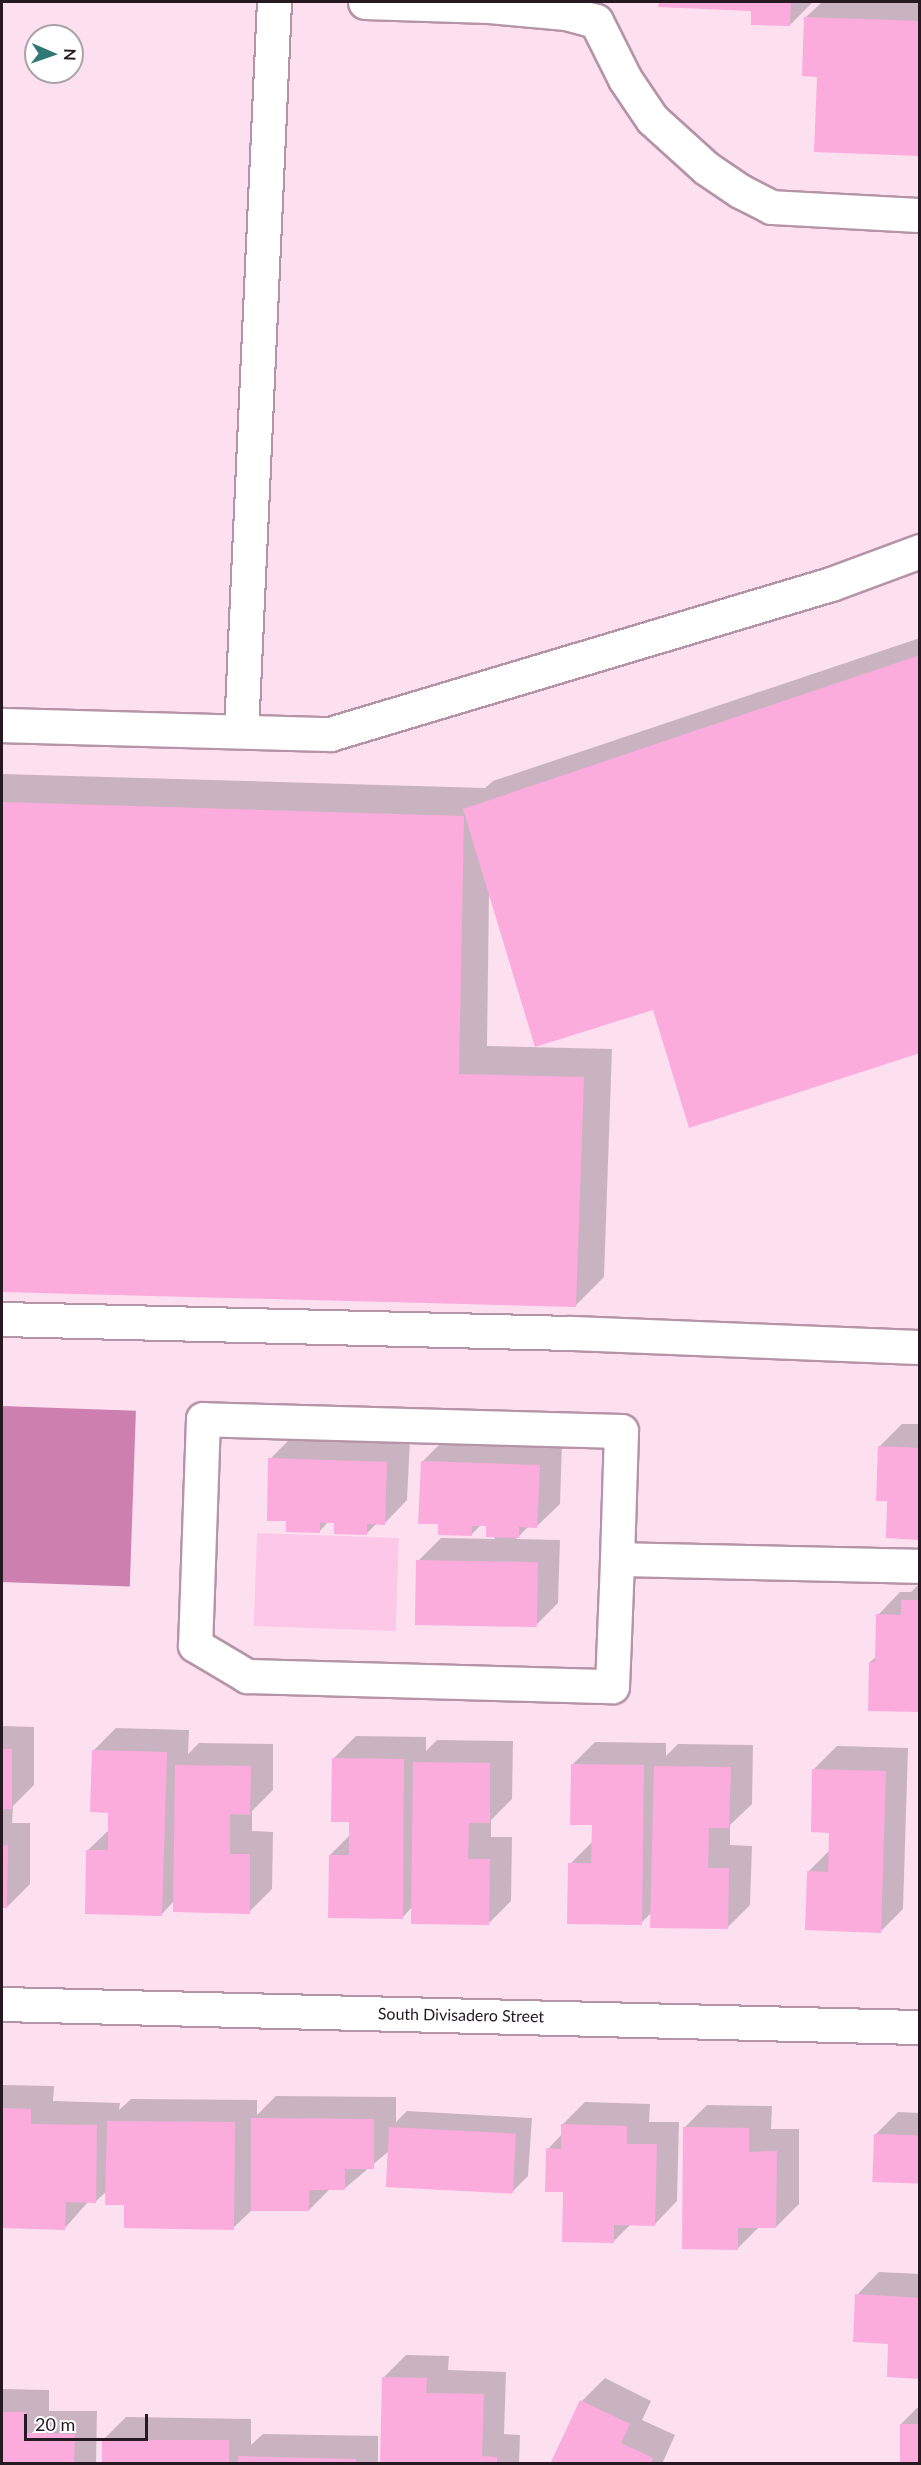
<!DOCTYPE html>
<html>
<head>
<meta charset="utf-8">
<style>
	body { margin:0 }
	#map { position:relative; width:921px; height:2465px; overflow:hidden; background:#fde0f0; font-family:Lato,sans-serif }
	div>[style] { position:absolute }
	.green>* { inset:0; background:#fdc7e7; transform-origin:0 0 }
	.water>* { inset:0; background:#cd80b0; transform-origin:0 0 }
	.shadow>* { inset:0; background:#0003 }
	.building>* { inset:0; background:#fcabdd; transform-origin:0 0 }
	.roads { filter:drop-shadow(2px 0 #b694a8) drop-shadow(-2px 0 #b694a8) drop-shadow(0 2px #b694a8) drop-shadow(0 -2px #b694a8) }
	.minor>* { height:33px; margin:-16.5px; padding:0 16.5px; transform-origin:16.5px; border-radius:16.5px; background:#fff }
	span { translate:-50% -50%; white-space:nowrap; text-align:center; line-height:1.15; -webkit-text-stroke:6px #fff; paint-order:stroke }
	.street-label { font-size:16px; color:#261921 }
	.frame { position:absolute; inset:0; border:3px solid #261921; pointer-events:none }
	.north { position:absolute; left:24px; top:24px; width:60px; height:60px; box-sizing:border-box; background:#fff; border:2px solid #a8a3a6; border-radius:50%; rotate:92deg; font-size:16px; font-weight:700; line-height:24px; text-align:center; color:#261921 }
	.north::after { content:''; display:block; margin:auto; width:21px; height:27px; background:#2f7876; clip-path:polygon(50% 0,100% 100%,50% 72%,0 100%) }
	.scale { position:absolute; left:24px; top:2414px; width:124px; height:27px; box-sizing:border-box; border:3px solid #261921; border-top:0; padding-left:8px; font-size:18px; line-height:21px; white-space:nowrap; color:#261921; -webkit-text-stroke:4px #fff; paint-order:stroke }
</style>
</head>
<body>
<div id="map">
	<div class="green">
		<div style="left:257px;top:1533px;width:142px;height:93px;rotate:2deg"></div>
	</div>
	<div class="water">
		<div style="left:2px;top:1406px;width:134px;height:176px;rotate:2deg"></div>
	</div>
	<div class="shadow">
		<div style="clip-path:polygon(660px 2px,813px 2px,790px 25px,753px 9px,660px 6px)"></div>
		<div style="clip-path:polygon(822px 2px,920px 2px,920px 155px,818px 75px,806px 17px)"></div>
		<div style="clip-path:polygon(920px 638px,920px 1052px,654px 1008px,489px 894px,487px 1046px,612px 1049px,604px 1277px,576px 1305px,2px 1291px,2px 774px,485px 788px,493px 781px)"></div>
		<div style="clip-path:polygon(902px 1424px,920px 1424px,920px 1538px,879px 1447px)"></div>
		<div style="clip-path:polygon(293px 1436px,410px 1439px,407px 1500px,385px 1523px,377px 1523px,366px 1534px,335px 1522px,329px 1521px,319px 1532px,288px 1520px,270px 1459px)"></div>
		<div style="clip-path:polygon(445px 1439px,562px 1442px,560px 1504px,537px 1526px,529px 1526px,516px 1539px,560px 1540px,558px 1603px,535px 1626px,418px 1561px,441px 1538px,495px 1539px,488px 1525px,482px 1524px,471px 1535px,440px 1523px,422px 1462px)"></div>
		<div style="clip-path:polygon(920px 1583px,920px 1711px,870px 1662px,877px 1656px,878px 1615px,900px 1592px,911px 1592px)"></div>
		<div style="clip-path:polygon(2px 1726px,34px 1727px,34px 1785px,13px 1806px,12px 1823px,30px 1823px,30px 1884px,7px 1907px,2px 1906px)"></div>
		<div style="clip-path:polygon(116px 1728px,189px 1730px,188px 1754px,199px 1743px,273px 1744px,273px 1790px,252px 1811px,252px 1831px,273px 1832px,272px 1889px,249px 1912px,174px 1901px,162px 1914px,88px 1850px,110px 1829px,110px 1811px,93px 1751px)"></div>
		<div style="clip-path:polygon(356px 1736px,426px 1737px,426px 1751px,437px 1740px,513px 1741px,512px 1799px,491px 1820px,491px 1837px,512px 1837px,511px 1901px,488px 1924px,413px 1906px,402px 1918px,330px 1855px,350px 1835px,351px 1821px,333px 1759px)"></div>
		<div style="clip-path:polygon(595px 1742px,666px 1743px,666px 1756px,678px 1744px,753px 1745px,752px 1804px,730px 1825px,730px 1845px,752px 1846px,750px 1905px,727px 1928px,651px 1913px,641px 1923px,570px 1864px,593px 1841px,593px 1824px,572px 1765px)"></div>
		<div style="clip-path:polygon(837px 1746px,908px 1748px,903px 1909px,880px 1932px,808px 1872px,830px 1850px,830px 1832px,814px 1769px)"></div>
		<div style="clip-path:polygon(2px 2085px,54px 2086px,53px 2101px,120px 2103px,119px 2110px,131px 2099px,257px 2100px,257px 2115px,276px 2096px,396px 2097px,396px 2122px,407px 2111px,532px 2118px,528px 2176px,512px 2192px,389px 2151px,344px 2189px,330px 2189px,309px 2210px,252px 2210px,233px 2228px,125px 2204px,107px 2191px,95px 2202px,88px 2202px,65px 2228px,2px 2227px)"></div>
		<div style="clip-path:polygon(585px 2102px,650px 2104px,649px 2122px,679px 2122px,677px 2201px,655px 2224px,631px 2224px,613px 2242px,564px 2190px,548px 2149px,562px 2134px,562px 2125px)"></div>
		<div style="clip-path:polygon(707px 2105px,772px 2106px,771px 2129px,799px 2129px,799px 2204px,776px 2227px,759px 2227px,738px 2248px,684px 2128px)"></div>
		<div style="clip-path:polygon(898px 2112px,920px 2113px,920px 2182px,875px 2135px)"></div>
		<div style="clip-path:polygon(879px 2272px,920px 2274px,920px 2377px,857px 2295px)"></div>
		<div style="clip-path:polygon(406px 2355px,449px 2356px,448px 2370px,506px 2372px,504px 2434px,520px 2435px,519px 2464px,381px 2464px,383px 2378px)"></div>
		<div style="clip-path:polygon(605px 2378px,651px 2401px,642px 2420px,675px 2435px,662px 2464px,552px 2464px,582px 2401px)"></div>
		<div style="clip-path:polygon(2px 2389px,49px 2390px,49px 2411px,97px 2411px,96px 2464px,2px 2464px)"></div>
		<div style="clip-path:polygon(917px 2408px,920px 2408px,920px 2464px,901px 2424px)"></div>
		<div style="clip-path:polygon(126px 2417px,251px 2419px,251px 2445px,263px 2434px,378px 2436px,378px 2464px,103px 2464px,103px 2440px)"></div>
	</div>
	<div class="building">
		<div style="clip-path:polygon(659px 2px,791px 2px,790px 26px,751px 25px,751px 11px,658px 7px)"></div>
		<div style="clip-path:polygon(804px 17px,920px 21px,920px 156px,814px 152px,817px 77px,802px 76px)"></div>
		<div style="clip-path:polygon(920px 655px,920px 1053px,689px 1128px,653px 1010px,535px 1047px,463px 809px)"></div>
		<div style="clip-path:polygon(2px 802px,464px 816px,459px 1074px,584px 1077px,576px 1307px,2px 1292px)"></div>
		<div style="clip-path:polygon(878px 1446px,920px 1448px,920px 1540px,886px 1538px,887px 1501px,876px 1501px)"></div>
		<div style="clip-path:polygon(268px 1458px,387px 1462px,385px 1525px,367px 1524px,367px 1535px,334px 1534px,334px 1523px,320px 1523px,320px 1533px,286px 1532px,286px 1521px,267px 1521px)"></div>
		<div style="clip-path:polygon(421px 1461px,540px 1465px,537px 1528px,519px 1527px,519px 1538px,486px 1537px,486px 1526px,472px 1526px,472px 1536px,438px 1535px,438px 1524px,418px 1524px)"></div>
		<div style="left:416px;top:1560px;width:122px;height:65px;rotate:1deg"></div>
		<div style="clip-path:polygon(901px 1600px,920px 1600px,920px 1712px,868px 1711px,869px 1662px,875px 1662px,876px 1614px,901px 1615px)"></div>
		<div style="left:2px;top:1749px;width:10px;height:60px"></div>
		<div style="clip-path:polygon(92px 1750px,167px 1752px,162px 1916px,85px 1914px,86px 1850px,108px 1850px,108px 1813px,90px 1812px)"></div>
		<div style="clip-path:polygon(332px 1758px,404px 1759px,403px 1919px,328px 1918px,329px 1855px,349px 1855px,349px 1822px,331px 1822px)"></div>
		<div style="clip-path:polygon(413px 1762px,490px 1763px,490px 1823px,469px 1823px,468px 1859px,490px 1859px,489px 1925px,411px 1924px)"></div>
		<div style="clip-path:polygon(571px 1764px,644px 1765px,642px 1925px,567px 1924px,568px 1863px,591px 1863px,592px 1825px,570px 1825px)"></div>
		<div style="clip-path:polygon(175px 1765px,251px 1766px,250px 1815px,230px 1814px,230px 1854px,250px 1854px,250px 1914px,173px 1912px)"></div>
		<div style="clip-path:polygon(654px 1766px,731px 1767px,729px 1828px,709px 1828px,708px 1868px,729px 1868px,728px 1929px,650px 1928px)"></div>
		<div style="clip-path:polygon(812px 1769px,886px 1771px,881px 1933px,805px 1930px,807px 1871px,828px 1872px,829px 1833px,811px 1832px)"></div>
		<div style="clip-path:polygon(2px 1845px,8px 1845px,7px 1908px,2px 1908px)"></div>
		<div style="clip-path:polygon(2px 2108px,31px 2109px,31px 2124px,97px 2125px,96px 2203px,66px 2202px,65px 2230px,2px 2228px)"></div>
		<div style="clip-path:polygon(251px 2118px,374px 2119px,374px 2169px,345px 2169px,345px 2190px,309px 2190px,309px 2211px,251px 2211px)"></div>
		<div style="clip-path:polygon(107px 2121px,235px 2122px,234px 2230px,124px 2228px,124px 2205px,105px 2205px)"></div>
		<div style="clip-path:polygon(561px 2124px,627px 2126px,627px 2144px,657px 2144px,655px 2226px,614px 2225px,614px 2243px,562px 2242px,563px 2192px,545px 2192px,546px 2148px,561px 2149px)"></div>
		<div style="left:389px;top:2127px;width:127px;height:60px;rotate:3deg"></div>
		<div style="clip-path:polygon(683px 2127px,749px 2128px,749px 2152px,777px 2151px,776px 2228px,738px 2228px,738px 2250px,682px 2249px)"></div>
		<div style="left:874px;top:2134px;width:46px;height:48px;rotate:2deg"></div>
		<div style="clip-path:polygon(855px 2294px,920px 2298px,920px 2379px,887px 2377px,888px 2344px,853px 2342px)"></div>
		<div style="clip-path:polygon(382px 2377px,427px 2378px,426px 2393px,484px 2394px,482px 2456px,497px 2457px,497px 2464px,380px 2464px)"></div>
		<div style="clip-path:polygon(580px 2400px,630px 2424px,621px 2443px,653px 2458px,651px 2464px,550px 2464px)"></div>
		<div style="clip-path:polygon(2px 2412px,26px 2412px,26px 2433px,75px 2434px,74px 2464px,2px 2464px)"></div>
		<div style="left:900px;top:2424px;width:20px;height:40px"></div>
		<div style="left:102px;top:2440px;width:127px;height:24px"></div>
		<div style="clip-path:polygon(238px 2456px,356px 2459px,356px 2464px,238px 2464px)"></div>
	</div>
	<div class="roads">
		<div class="minor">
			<div style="left:365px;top:2px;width:124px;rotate:1.8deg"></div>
			<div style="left:489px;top:6px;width:77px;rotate:5.2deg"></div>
			<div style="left:566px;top:13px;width:31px;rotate:15deg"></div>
			<div style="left:596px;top:21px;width:65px;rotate:63.4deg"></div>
			<div style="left:625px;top:79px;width:48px;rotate:56deg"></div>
			<div style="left:652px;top:119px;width:73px;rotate:42.2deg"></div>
			<div style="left:706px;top:168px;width:41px;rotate:34.1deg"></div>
			<div style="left:740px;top:191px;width:35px;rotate:27deg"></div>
			<div style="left:771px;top:207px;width:149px;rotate:3.1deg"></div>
			<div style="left:2px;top:725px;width:328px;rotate:1.6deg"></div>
			<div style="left:330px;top:734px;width:523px;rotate:-16.67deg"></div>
			<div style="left:831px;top:584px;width:95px;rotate:-20.3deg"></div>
			<div style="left:241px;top:731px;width:730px;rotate:-87.41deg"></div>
			<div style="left:2px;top:1319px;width:569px;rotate:1.41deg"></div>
			<div style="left:571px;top:1333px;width:349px;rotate:2.3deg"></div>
			<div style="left:617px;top:1559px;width:128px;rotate:-88.2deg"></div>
			<div style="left:621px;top:1431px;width:418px;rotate:-178.4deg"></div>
			<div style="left:203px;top:1419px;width:226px;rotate:92deg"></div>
			<div style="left:195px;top:1645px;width:61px;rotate:30.8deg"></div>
			<div style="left:247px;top:1676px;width:365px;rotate:1.6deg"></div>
			<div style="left:612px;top:1686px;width:127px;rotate:-87.7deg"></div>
			<div style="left:617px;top:1559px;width:303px;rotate:1.3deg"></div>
			<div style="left:2px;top:2004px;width:918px;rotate:1.44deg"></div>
		</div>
	</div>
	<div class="street-label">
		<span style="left:461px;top:2015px;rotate:1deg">South Divisadero Street</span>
	</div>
	<div class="frame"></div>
	<div class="north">N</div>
	<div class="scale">20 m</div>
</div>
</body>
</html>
